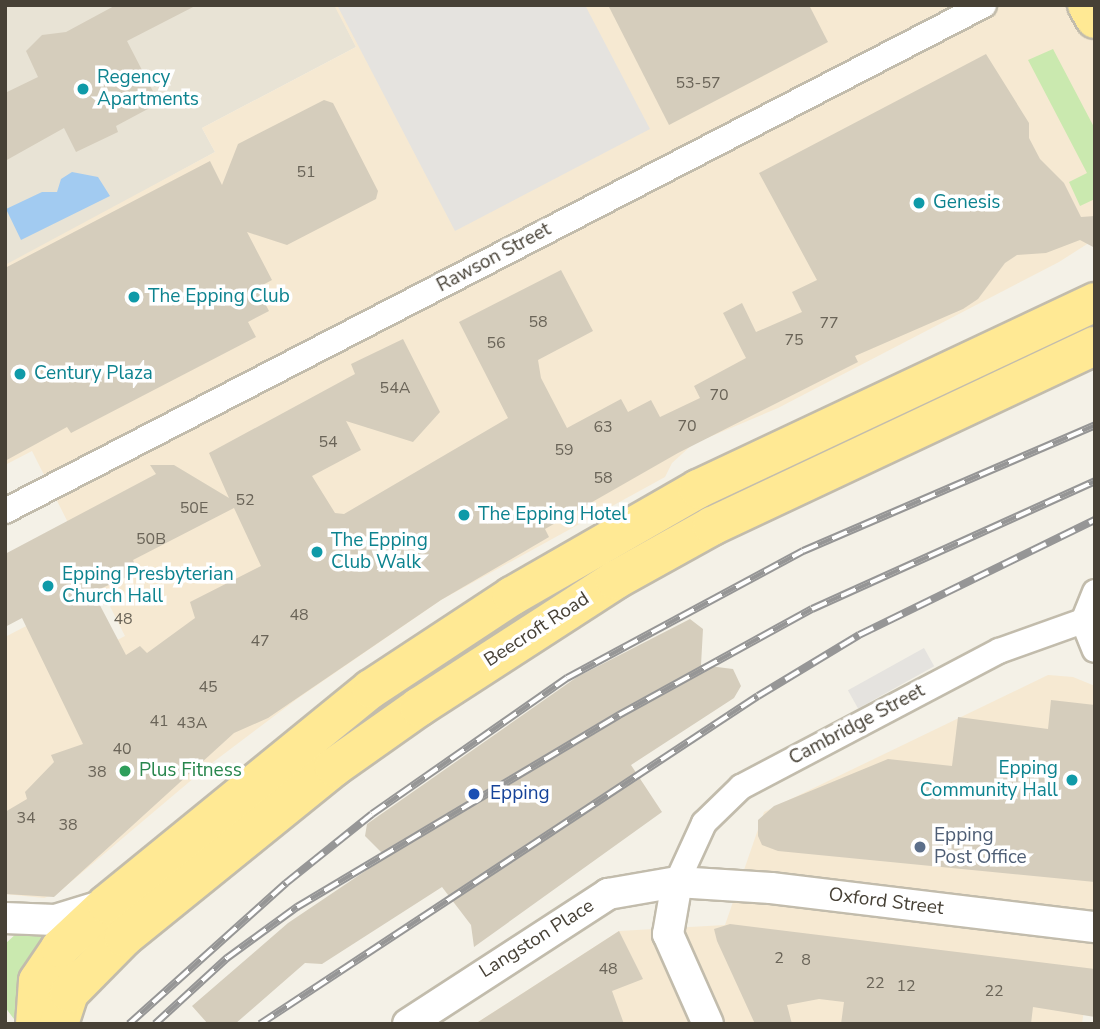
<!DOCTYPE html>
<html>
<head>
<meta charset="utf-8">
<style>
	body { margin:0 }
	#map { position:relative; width:1100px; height:1029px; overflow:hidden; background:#f4f1e7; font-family:"Nunito Sans",sans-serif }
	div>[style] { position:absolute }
	.residential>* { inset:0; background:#e8e3d5 }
	.commercial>* { inset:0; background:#f6e9d2 }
	.green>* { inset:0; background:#cae9af }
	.parking>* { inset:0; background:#e5e3df; transform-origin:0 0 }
	.water>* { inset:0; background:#a2cbf1 }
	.building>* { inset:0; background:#d5cdbc }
	.roads { filter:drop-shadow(2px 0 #c2bcac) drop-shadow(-2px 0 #c2bcac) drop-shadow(0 2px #c2bcac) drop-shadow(0 -2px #c2bcac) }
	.minor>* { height:24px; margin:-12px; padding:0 12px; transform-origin:12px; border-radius:12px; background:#fff }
	.tertiary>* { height:30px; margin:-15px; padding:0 15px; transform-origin:15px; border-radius:15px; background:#fff }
	.primary>* { height:38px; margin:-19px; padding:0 19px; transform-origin:19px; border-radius:19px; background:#ffe994 }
	.rail>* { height:8px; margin-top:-4px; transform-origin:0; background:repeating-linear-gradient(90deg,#fff 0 16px,#969696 0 32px); box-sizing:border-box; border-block:2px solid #969696 }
	.dots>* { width:19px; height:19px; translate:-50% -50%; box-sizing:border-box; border:4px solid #fff; border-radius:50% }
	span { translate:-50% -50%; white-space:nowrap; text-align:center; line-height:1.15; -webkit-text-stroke:7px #fff; paint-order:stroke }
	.number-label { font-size:16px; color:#6a6458 }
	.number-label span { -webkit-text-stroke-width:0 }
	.culture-label { font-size:19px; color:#0d838f }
	.left { translate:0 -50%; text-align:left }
	.right { translate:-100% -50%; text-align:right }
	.street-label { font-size:19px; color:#474136 }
	.leisure-label { font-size:19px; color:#27864d }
	.transit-label { font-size:19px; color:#164399 }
	.service-label { font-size:19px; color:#4e5e75 }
	.frame { position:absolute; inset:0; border:7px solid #474136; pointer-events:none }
</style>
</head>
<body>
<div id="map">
	<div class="residential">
		<div style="clip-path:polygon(5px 5px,335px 5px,356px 47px,202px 128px,215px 152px,5px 267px)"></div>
	</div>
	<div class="commercial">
		<div style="clip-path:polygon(334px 5px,1095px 5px,1095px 239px,1059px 262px,778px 408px,693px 444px,672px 463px,665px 477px,441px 600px,297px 699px,208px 766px,59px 892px,44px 898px,5px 894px,5px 637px,30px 624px,55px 672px,125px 636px,32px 451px,5px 465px,5px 265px,215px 152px,202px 128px,356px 47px)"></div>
		<div style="clip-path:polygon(1048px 675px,1073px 677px,1095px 686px,1095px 1011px,1084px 1010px,1082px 1024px,475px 1024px,619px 931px,725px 925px,764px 812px)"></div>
	</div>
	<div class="green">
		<div style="clip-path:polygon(1053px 49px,1095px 129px,1095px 199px,1080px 206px,1069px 182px,1087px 173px,1028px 60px)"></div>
		<div style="clip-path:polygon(18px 932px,45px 934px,23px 967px,14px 1019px,5px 1007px,5px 944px)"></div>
	</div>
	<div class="parking">
		<div style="clip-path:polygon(337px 5px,585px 5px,650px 129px,455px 231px)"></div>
		<div style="left:924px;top:648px;width:21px;height:87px;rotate:61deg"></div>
	</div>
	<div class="water">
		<div style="clip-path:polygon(72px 172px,98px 177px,110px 196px,21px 240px,6px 209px,42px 192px,57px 192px,61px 179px)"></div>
	</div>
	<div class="building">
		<div style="clip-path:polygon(116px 5px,197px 5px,127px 41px,159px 103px,116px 126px,118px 132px,76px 152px,64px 128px,5px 161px,5px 93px,38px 77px,26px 51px,42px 35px,66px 32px)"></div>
		<div style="clip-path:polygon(608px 5px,809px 5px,828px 42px,669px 125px)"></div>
		<div style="clip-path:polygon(evenodd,986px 54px,1029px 123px,1029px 138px,1040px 159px,1064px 183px,1081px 217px,1095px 216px,1095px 248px,1080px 240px,1046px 253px,1017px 255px,1005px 263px,978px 299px,963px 309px,855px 356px,858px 362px,678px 453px,545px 529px,549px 537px,441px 600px,268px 718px,234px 733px,54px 897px,5px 894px,5px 812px,27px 799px,25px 792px,54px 762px,51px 755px,83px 744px,22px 618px,5px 627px,5px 554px,156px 474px,150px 465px,174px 465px,229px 498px,209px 453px,355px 374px,351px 364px,403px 339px,440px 412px,413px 442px,346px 421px,361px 450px,312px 476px,335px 513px,344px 514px,508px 418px,459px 322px,561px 270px,593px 331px,538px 360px,541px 378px,567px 428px,621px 399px,628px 412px,651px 400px,660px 417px,700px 398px,694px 386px,746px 358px,723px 313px,742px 303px,756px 332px,802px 312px,792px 292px,817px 280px,759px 173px,986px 54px,234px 508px,261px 566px,190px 602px,195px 618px,147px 653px,140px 646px,126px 655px,93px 592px,138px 572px,133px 560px,234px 508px)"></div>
		<div style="clip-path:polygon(324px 100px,333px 103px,378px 191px,376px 199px,287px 245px,247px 232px,272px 280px,257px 288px,269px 311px,248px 322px,256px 337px,71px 433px,67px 427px,5px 461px,5px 268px,210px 161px,222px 185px,238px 144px)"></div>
		<div style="clip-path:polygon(690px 619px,703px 629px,701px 665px,733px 669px,741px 686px,734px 698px,631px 765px,662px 812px,474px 947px,471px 925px,442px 887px,322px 964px,305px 963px,235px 1024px,208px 1024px,192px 1006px,288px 923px,386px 857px,365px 836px,367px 824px,577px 677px)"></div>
		<div style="clip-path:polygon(1051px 700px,1095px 705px,1095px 882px,778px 851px,762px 845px,758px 836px,758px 820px,774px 806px,888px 759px,952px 766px,958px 717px,1048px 729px)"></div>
		<div style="clip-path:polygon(730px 924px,1095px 969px,1095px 1017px,1033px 1007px,1031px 1024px,841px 1024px,844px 1002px,819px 999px,787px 1005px,792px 1024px,755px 1024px,717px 941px,714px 929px)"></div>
		<div style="clip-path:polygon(619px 931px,643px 979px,612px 991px,624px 1024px,475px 1024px)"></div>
	</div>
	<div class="roads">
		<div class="minor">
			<div style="left:5px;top:511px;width:1102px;rotate:-27.33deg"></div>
			<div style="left:1095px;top:592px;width:31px;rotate:112deg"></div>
			<div style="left:1083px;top:621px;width:31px;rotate:68deg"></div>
			<div style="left:677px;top:882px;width:65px;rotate:-65.4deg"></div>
			<div style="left:704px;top:823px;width:52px;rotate:-44.2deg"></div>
			<div style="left:741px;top:787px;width:292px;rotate:-27.8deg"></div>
			<div style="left:999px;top:651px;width:89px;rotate:-19.7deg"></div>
		</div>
		<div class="tertiary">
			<div style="left:677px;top:882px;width:53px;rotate:99.8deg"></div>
			<div style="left:668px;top:934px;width:98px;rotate:66deg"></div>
			<div style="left:5px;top:918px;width:50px;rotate:2.3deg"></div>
			<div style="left:55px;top:920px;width:51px;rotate:-17deg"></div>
			<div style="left:408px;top:1024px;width:239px;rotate:-33deg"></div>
			<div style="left:608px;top:894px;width:70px;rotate:-9.9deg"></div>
			<div style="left:677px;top:882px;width:94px;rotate:3.7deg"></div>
			<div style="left:771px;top:888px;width:326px;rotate:6.9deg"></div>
		</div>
		<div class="primary">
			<div style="left:1087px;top:5px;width:16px;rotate:60deg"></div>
			<div style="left:35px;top:1024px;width:43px;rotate:-86deg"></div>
			<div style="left:38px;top:981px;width:40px;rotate:-56deg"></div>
			<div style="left:60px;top:948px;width:64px;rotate:-43.1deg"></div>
			<div style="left:107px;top:904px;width:340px;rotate:-39.2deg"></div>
			<div style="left:371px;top:689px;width:169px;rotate:-33.4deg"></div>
			<div style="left:512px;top:596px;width:215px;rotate:-29.9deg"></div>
			<div style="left:698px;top:489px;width:439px;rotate:-25.2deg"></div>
			<div style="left:59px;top:1024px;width:33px;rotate:-72deg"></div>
			<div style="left:69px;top:993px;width:78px;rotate:-45.5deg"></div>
			<div style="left:124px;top:937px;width:270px;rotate:-39deg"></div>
			<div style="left:334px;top:767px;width:104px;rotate:-35.2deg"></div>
			<div style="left:419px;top:707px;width:234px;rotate:-32.9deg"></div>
			<div style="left:615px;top:580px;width:111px;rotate:-29.1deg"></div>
			<div style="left:712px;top:526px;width:423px;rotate:-25.2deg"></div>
		</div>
	</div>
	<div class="rail">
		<div style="left:129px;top:1024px;width:211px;rotate:-41.9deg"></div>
		<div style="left:286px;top:883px;width:110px;rotate:-38.7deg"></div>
		<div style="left:372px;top:814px;width:238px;rotate:-34.9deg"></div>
		<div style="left:567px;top:678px;width:268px;rotate:-28.3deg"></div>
		<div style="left:803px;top:551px;width:318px;rotate:-23.3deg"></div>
		<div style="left:155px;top:1024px;width:98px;rotate:-42.5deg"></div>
		<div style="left:227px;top:958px;width:87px;rotate:-36.1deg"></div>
		<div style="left:297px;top:907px;width:375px;rotate:-30.8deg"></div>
		<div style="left:619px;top:715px;width:220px;rotate:-28.8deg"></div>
		<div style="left:812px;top:609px;width:311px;rotate:-24.3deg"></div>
		<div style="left:260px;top:1024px;width:596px;rotate:-33.37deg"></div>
		<div style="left:758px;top:696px;width:118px;rotate:-31.1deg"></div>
		<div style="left:859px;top:635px;width:263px;rotate:-26deg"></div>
	</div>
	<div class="dots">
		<div style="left:83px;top:89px;background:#0f9aa8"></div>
		<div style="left:919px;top:203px;background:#0f9aa8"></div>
		<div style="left:134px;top:297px;background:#0f9aa8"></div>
		<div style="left:20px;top:374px;background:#0f9aa8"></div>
		<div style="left:464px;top:515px;background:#0f9aa8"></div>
		<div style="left:317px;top:552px;background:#0f9aa8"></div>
		<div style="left:48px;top:586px;background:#0f9aa8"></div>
		<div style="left:125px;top:771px;background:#2e9e5b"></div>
		<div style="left:1072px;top:780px;background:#0f9aa8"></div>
		<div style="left:474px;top:794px;background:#1a4fb4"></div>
		<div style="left:920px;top:847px;background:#5c6f8a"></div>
	</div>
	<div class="number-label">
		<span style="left:698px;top:83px">53-57</span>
		<span style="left:306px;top:172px">51</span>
		<span style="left:538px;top:322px">58</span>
		<span style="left:829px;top:323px">77</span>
		<span style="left:794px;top:340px">75</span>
		<span style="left:496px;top:343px">56</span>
		<span style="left:395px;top:388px">54A</span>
		<span style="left:719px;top:395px">70</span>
		<span style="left:687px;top:426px">70</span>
		<span style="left:603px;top:427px">63</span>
		<span style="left:328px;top:442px">54</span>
		<span style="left:564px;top:450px">59</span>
		<span style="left:603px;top:478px">58</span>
		<span style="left:245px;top:500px">52</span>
		<span style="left:194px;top:508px">50E</span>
		<span style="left:151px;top:539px">50B</span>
		<span style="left:299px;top:615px">48</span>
		<span style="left:123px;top:619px">48</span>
		<span style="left:260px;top:641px">47</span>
		<span style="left:208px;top:687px">45</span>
		<span style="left:159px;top:721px">41</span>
		<span style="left:192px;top:723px">43A</span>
		<span style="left:122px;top:749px">40</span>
		<span style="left:97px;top:772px">38</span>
		<span style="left:26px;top:818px">34</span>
		<span style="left:68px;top:825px">38</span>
		<span style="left:779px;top:958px">2</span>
		<span style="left:806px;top:960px">8</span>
		<span style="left:608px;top:969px">48</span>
		<span style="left:875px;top:983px">22</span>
		<span style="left:906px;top:986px">12</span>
		<span style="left:994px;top:991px">22</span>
	</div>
	<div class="culture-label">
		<span class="left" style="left:97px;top:89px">Regency<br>Apartments</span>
		<span class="left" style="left:933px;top:203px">Genesis</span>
		<span class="left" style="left:148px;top:297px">The Epping Club</span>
		<span class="left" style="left:34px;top:374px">Century Plaza</span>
		<span class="left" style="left:478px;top:515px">The Epping Hotel</span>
		<span class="left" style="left:331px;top:552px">The Epping<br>Club Walk</span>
		<span class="left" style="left:62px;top:586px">Epping Presbyterian<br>Church Hall</span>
		<span class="right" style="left:1058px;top:780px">Epping<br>Community Hall</span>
	</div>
	<div class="street-label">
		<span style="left:494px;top:258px;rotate:-28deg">Rawson Street</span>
		<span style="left:537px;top:630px;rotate:-33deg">Beecroft Road</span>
		<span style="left:857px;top:725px;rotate:-28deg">Cambridge Street</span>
		<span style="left:886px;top:902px;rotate:7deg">Oxford Street</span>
		<span style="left:537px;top:939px;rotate:-32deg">Langston Place</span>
	</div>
	<div class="leisure-label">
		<span class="left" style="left:139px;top:771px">Plus Fitness</span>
	</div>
	<div class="transit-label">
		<span class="left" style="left:490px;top:794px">Epping</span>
	</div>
	<div class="service-label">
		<span class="left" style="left:934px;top:847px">Epping<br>Post Office</span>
	</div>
	<div class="frame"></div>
</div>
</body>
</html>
